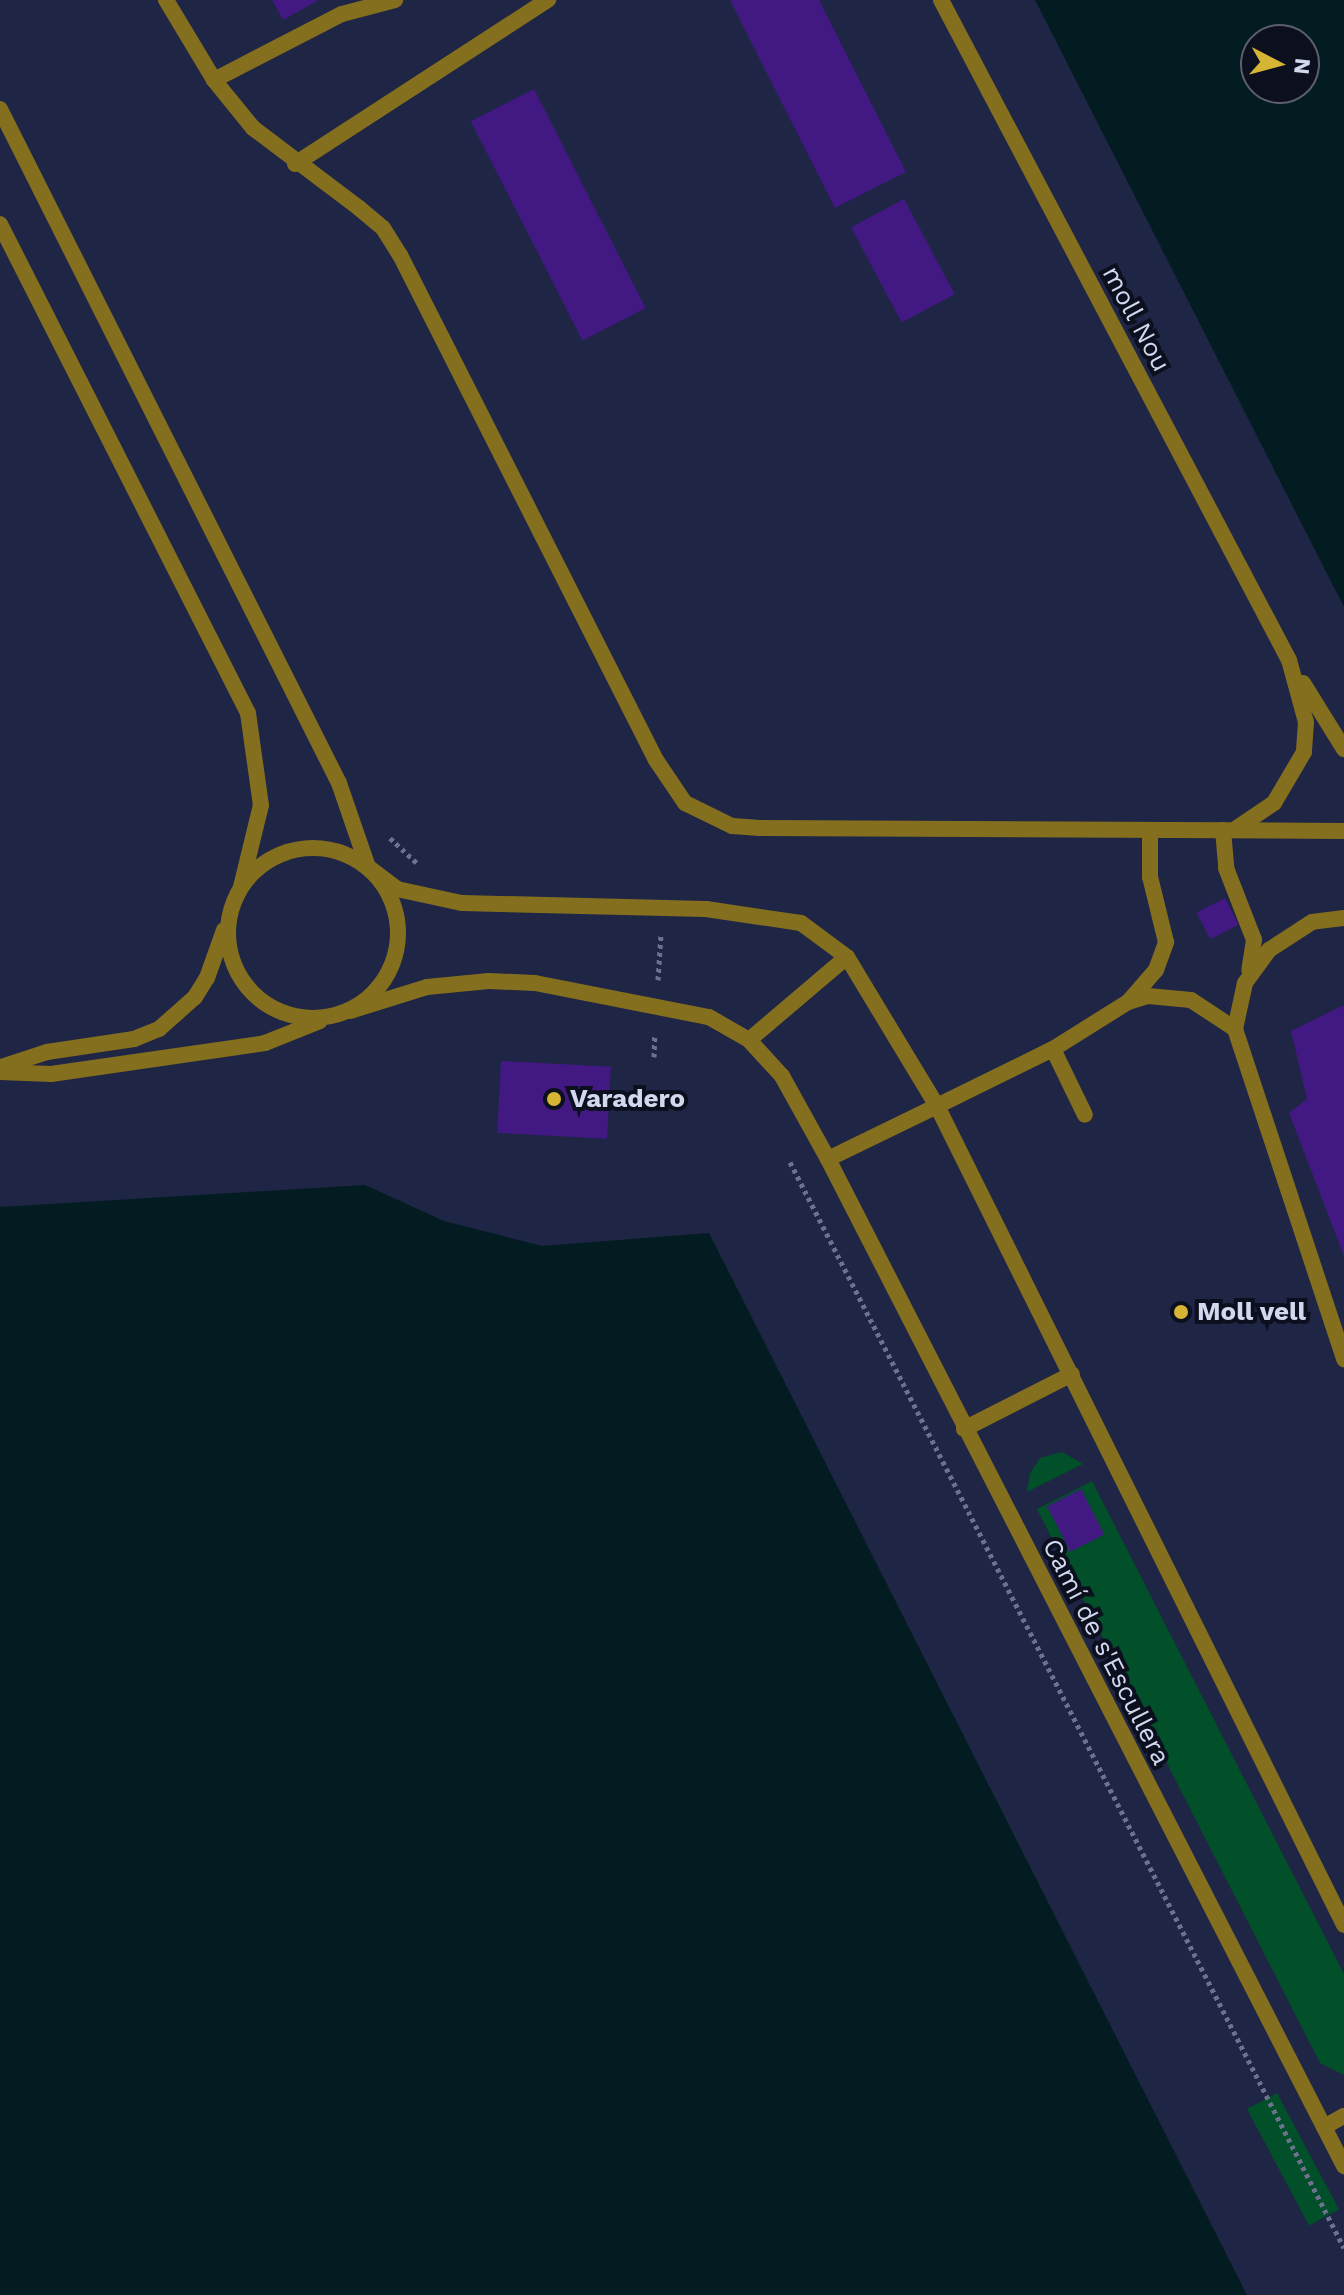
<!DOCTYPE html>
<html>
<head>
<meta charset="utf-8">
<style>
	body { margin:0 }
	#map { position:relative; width:1344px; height:2295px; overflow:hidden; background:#1f2544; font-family:"Work Sans",sans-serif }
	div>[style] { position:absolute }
	.green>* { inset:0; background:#015029; transform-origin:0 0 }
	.water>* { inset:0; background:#031c21 }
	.building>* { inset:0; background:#421983; transform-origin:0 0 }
	.path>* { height:5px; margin-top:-2.5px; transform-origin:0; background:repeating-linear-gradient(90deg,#6c728d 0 4px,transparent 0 8px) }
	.service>* { height:16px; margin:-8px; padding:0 8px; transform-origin:8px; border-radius:8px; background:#846f1e }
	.service>.ring { margin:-8px; padding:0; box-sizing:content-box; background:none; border:16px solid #846f1e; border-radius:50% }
	.minor>* { height:16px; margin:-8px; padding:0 8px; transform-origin:8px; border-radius:8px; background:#846f1e }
	.dots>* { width:22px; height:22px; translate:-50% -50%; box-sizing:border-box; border:4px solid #0c0f1d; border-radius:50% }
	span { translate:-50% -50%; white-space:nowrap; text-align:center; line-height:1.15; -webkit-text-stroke:8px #0c0f1d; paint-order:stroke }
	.street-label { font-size:26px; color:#d2d8ed }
	.poi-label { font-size:26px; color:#d2d8ed; font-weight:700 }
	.left { translate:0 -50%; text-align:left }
	.north { position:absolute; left:1240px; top:24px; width:80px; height:80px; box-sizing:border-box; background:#0c0f1d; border:2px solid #5b5f70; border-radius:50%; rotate:96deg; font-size:22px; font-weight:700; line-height:32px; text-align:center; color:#d2d8ed }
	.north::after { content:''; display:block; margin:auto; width:28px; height:36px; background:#d6b534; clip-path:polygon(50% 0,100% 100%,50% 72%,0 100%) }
</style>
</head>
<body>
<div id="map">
	<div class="green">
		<div style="clip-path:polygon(1062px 1452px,1083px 1464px,1027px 1492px,1030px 1473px,1040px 1458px)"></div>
		<div style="clip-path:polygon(1092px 1481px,1344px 1974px,1344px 2075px,1320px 2063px,1037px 1509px)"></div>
		<div style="left:1277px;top:2093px;width:132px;height:34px;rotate:62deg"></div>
	</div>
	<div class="water">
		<div style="clip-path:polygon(evenodd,1035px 0,1344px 0,1344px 607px,1035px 0,1304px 40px,1304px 88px,1256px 88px,1256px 40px,1304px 40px)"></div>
		<div style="clip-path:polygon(365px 1185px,444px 1221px,542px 1246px,709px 1233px,1247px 2295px,0 2295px,0 1207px)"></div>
	</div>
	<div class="building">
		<div style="clip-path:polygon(272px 0,319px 0,283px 20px)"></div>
		<div style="clip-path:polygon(730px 0,819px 0,906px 172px,835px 208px)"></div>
		<div style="left:534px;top:89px;width:246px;height:71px;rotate:63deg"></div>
		<div style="left:904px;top:199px;width:108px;height:60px;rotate:62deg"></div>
		<div style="left:1225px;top:898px;width:30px;height:32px;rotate:63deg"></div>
		<div style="clip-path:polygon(1344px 1005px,1344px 1256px,1289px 1113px,1307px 1099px,1291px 1031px)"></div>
		<div style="left:501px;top:1061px;width:110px;height:72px;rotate:3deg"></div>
		<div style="left:1081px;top:1489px;width:51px;height:38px;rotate:63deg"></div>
	</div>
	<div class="path">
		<div style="left:390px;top:838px;width:38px;rotate:43deg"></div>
		<div style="left:658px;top:980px;width:46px;rotate:-86.3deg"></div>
		<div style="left:654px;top:1057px;width:23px;rotate:-88deg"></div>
		<div style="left:790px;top:1162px;width:1219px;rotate:62.97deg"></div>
	</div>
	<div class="service">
		<div style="left:166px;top:0;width:93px;rotate:59deg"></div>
		<div style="left:214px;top:80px;width:62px;rotate:50.9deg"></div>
		<div style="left:253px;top:128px;width:133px;rotate:37deg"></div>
		<div style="left:359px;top:208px;width:31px;rotate:40deg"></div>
		<div style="left:383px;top:228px;width:32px;rotate:58deg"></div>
		<div style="left:400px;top:255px;width:566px;rotate:63.12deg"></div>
		<div style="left:656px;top:760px;width:52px;rotate:56deg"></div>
		<div style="left:685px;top:803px;width:52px;rotate:26.1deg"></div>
		<div style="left:732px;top:826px;width:28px;rotate:4deg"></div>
		<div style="left:760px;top:828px;width:584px;rotate:0.29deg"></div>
		<div style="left:941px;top:0;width:746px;rotate:62.2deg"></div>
		<div style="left:1289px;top:660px;width:64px;rotate:74.7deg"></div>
		<div style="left:1306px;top:722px;width:30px;rotate:94deg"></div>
		<div style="left:1304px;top:752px;width:59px;rotate:120.5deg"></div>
		<div style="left:1274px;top:803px;width:45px;rotate:146deg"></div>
		<div style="left:214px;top:80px;width:144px;rotate:-27.3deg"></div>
		<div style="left:342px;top:14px;width:55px;rotate:-14.8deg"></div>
		<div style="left:0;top:109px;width:754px;rotate:63.3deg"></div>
		<div style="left:339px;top:783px;width:89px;rotate:71deg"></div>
		<div style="left:368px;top:867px;width:36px;rotate:37deg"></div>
		<div style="left:397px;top:889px;width:66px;rotate:12.2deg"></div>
		<div style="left:462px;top:903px;width:244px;rotate:1.4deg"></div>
		<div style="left:706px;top:909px;width:96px;rotate:8.4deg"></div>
		<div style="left:801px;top:923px;width:57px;rotate:36.5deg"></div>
		<div style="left:847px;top:957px;width:174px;rotate:58.9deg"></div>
		<div style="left:937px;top:1106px;width:129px;rotate:-26.2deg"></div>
		<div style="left:1053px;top:1049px;width:89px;rotate:-32.1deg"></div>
		<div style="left:1128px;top:1002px;width:21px;rotate:-17deg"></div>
		<div style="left:1148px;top:996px;width:43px;rotate:5.3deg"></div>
		<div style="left:1191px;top:1000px;width:53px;rotate:33.4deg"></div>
		<div style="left:295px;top:164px;width:302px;rotate:-33deg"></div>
		<div style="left:0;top:224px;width:548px;rotate:63.11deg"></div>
		<div style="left:248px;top:713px;width:93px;rotate:82deg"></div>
		<div style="left:261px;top:805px;width:84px;rotate:103.7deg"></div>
		<div style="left:1303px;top:683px;width:78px;rotate:58.2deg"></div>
		<div style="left:1223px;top:830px;width:38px;rotate:85deg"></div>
		<div style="left:1226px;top:868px;width:77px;rotate:68.7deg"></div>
		<div style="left:1254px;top:940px;width:30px;rotate:99deg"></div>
		<div class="ring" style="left:228px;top:848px;width:154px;height:154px"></div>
		<div style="left:1344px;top:918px;width:32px;rotate:173deg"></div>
		<div style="left:1312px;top:922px;width:51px;rotate:146.9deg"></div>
		<div style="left:1269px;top:950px;width:41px;rotate:126deg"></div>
		<div style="left:1245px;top:983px;width:47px;rotate:102.3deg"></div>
		<div style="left:1235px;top:1029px;width:348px;rotate:71.7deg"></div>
		<div style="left:1129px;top:1001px;width:41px;rotate:-48.9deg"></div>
		<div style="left:1156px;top:970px;width:30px;rotate:-70deg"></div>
		<div style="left:1166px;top:942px;width:67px;rotate:-103.8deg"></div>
		<div style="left:1150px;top:877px;width:47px;rotate:-90deg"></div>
		<div style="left:350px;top:1011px;width:81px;rotate:-17.3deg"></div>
		<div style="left:427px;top:987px;width:62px;rotate:-5.5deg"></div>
		<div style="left:489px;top:981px;width:46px;rotate:2.5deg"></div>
		<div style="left:535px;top:983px;width:177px;rotate:11.1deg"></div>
		<div style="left:709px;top:1017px;width:46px;rotate:29.9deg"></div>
		<div style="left:749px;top:1040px;width:49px;rotate:47.5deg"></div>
		<div style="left:782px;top:1076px;width:95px;rotate:61deg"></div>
		<div style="left:749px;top:1040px;width:128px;rotate:-40.3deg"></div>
		<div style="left:1053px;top:1049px;width:73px;rotate:64.1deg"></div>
		<div style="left:1px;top:1067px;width:48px;rotate:-18.1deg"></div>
		<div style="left:47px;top:1052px;width:88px;rotate:-8.5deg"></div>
		<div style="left:134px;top:1039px;width:27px;rotate:-22deg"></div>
		<div style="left:159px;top:1029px;width:48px;rotate:-41.6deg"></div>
		<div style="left:195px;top:997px;width:22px;rotate:-58deg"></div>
		<div style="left:207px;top:978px;width:51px;rotate:-70.5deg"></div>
		<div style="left:0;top:1072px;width:51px;rotate:2.2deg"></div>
		<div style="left:51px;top:1074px;width:216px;rotate:-8.2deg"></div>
		<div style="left:265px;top:1043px;width:59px;rotate:-21.8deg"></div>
		<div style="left:964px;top:1429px;width:121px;rotate:-27deg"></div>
		<div style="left:1324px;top:2127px;width:23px;rotate:-29deg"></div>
	</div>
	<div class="minor">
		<div style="left:1344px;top:1925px;width:915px;rotate:-116.42deg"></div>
		<div style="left:937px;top:1106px;width:121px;rotate:154.1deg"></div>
		<div style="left:828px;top:1159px;width:1132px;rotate:62.87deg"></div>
	</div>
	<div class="dots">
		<div style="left:554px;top:1099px;background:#d6b534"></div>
		<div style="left:1181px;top:1312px;background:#d6b534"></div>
	</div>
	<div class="street-label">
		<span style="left:1136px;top:319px;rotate:62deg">moll Nou</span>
		<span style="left:1106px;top:1652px;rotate:63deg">Camí de s'Escullera</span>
	</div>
	<div class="poi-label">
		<span class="left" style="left:570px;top:1099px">Varadero</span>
		<span class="left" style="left:1197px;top:1312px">Moll vell</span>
	</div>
	<div class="north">N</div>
</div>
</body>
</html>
